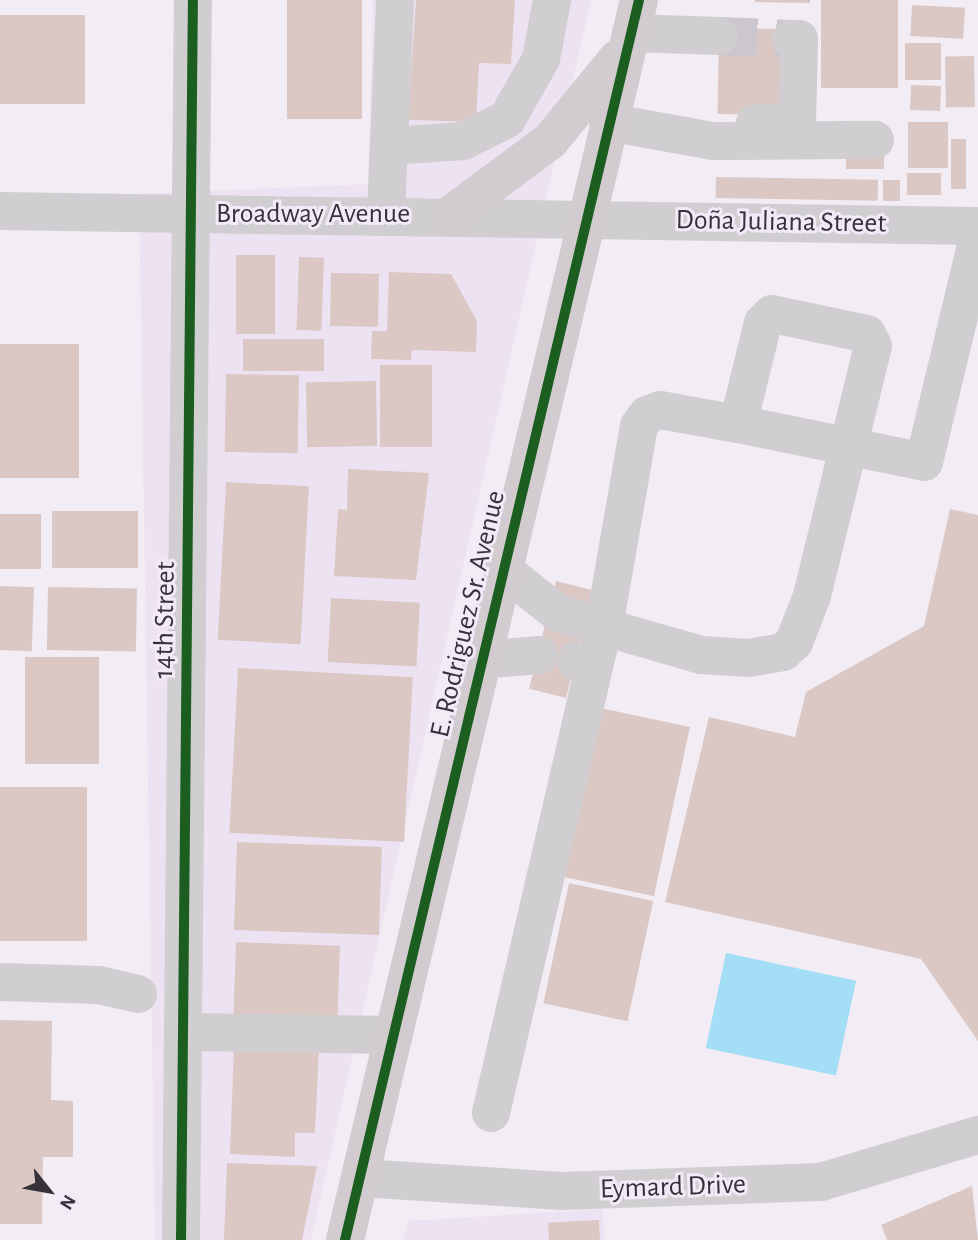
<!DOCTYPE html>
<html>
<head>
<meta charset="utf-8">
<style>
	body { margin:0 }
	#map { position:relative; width:978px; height:1240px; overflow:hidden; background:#f2ecf4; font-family:"Alegreya Sans",sans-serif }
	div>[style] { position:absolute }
	.built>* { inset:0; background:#ede2f2 }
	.water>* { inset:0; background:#a3ddf6; transform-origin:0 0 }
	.building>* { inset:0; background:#dbc8c5; transform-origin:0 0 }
	.minor-tunnel>* { height:38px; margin-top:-19px; transform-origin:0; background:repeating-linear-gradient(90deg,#ccc7ce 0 38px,transparent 0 57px) }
	.minor>* { height:38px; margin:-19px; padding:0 19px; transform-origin:19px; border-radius:19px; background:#d0ced0 }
	.major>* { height:38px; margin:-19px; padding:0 19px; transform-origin:19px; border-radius:19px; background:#d2cbcf }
	.cycleway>* { height:10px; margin:-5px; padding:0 5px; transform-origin:5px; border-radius:5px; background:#1b5e20 }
	span { translate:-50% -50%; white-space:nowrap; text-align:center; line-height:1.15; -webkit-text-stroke:6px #f3e9f8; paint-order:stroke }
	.street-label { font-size:28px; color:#363238 }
	.north { position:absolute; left:14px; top:1156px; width:70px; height:70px; -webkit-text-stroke:5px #f3e9f8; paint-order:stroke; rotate:121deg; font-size:19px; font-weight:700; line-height:28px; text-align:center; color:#363238 }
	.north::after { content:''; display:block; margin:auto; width:24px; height:32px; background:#363238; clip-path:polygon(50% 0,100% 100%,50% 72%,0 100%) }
</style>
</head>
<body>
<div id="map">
	<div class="built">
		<div style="clip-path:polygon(373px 0,591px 0,311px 1240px,155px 1240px,139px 194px,368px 184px)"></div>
		<div style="clip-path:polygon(603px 1209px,604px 1240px,403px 1240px,408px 1221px)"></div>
	</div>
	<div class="water">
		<div style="left:726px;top:953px;width:133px;height:97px;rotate:12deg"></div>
	</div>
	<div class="building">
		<div style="left:287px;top:0;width:75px;height:119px"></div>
		<div style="clip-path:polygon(416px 0,515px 0,511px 64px,479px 63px,476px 122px,408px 120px)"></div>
		<div style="clip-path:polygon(755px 0,810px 0,810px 3px,755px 2px)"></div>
		<div style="left:821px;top:0;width:77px;height:88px"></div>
		<div style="left:912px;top:5px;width:53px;height:31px;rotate:3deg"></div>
		<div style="left:0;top:15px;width:85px;height:89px"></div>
		<div style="left:719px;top:28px;width:73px;height:86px;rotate:1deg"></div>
		<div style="left:905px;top:43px;width:36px;height:37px"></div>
		<div style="left:974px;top:56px;width:51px;height:29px;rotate:89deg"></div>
		<div style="left:911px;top:85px;width:30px;height:25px;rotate:2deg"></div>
		<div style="left:908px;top:122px;width:40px;height:46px"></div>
		<div style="left:951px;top:139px;width:15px;height:50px"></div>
		<div style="left:846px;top:149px;width:38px;height:20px"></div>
		<div style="left:907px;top:173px;width:34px;height:22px"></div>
		<div style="left:716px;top:177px;width:162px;height:21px;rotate:1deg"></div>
		<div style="left:883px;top:180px;width:17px;height:21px"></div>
		<div style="left:236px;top:255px;width:39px;height:79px"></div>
		<div style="left:299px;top:257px;width:25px;height:73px;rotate:2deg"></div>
		<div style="clip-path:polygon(389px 272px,451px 274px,477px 321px,476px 352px,412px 350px,411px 360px,371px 359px,372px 331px,387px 331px)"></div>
		<div style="left:331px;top:273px;width:48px;height:53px;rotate:1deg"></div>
		<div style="left:243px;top:339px;width:81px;height:32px"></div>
		<div style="left:0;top:344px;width:79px;height:134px"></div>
		<div style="left:380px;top:365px;width:52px;height:82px"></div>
		<div style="left:226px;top:374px;width:73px;height:78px;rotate:1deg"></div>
		<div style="left:376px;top:381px;width:65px;height:70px;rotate:89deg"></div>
		<div style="clip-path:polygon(348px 469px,429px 473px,416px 580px,334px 576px,338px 509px,347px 510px)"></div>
		<div style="left:226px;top:482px;width:83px;height:158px;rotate:3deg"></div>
		<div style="clip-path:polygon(950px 509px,978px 515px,978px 1041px,921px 959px,665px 902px,709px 717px,795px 737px,806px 692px,924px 626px)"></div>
		<div style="left:52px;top:511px;width:86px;height:57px"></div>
		<div style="left:0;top:514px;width:41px;height:55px"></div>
		<div style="left:556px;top:581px;width:38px;height:111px;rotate:14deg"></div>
		<div style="left:0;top:586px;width:34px;height:64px;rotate:2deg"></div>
		<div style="left:48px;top:587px;width:89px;height:63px;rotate:1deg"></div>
		<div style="left:331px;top:598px;width:89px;height:64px;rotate:3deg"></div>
		<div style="left:25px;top:657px;width:74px;height:107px"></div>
		<div style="left:238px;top:668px;width:175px;height:165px;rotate:3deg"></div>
		<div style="left:596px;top:707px;width:96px;height:173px;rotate:12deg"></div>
		<div style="left:0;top:787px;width:87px;height:154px"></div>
		<div style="left:237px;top:842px;width:145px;height:88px;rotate:2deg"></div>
		<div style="left:569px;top:883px;width:86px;height:123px;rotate:12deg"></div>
		<div style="left:236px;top:942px;width:104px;height:79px;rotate:2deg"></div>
		<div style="clip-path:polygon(0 1020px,52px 1021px,51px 1100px,73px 1101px,73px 1157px,43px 1157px,42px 1224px,0 1224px)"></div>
		<div style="clip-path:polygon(234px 1045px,319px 1048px,315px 1133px,295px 1133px,295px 1157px,230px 1154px)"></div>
		<div style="clip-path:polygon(227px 1163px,317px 1166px,302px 1240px,224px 1240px)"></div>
		<div style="clip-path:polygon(972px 1186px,978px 1240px,887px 1240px,881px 1225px)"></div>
		<div style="left:599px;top:1220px;width:20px;height:51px;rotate:87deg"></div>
	</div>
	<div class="minor-tunnel">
		<div style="left:719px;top:36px;width:72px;rotate:2.4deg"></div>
	</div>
	<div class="minor">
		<div style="left:631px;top:33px;width:88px;rotate:2deg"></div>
		<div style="left:608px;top:122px;width:107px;rotate:10.3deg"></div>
		<div style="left:713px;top:141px;width:162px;rotate:-0.4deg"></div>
		<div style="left:755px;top:123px;width:42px"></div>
		<div style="left:797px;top:123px;width:84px;rotate:-88.6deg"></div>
		<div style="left:799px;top:39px;width:8px;rotate:180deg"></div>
		<div style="left:391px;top:146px;width:72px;rotate:-4deg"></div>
		<div style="left:463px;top:141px;width:49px;rotate:-26.6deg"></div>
		<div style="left:507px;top:119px;width:69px;rotate:-60.5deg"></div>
		<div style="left:541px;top:59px;width:60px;rotate:-79.4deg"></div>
		<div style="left:0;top:211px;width:978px;rotate:0.88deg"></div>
		<div style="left:386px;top:215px;width:215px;rotate:-87.6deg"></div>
		<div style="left:738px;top:424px;width:190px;rotate:11.5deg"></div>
		<div style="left:924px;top:462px;width:231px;rotate:-76.5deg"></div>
		<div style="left:502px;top:569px;width:71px;rotate:38.2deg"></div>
		<div style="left:558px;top:613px;width:48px;rotate:16.9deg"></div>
		<div style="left:604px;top:627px;width:101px;rotate:16.1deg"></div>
		<div style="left:701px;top:655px;width:48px;rotate:3.6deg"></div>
		<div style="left:749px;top:658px;width:35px;rotate:-10deg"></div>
		<div style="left:783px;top:652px;width:15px;rotate:-42deg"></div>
		<div style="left:794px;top:642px;width:49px;rotate:-68.6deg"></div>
		<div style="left:812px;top:596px;width:257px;rotate:-76.3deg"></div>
		<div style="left:873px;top:346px;width:13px;rotate:-117deg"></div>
		<div style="left:867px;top:334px;width:97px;rotate:-168.1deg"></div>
		<div style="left:772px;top:314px;width:13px;rotate:135deg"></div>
		<div style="left:763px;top:323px;width:104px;rotate:103.9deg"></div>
		<div style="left:738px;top:424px;width:79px;rotate:-169.8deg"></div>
		<div style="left:660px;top:410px;width:14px;rotate:159deg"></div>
		<div style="left:647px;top:415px;width:14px;rotate:126deg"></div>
		<div style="left:639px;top:426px;width:204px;rotate:99.9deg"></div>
		<div style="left:604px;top:627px;width:40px;rotate:104.4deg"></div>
		<div style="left:594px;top:666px;width:19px;rotate:-164deg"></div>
		<div style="left:481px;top:660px;width:58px;rotate:-4.9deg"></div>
		<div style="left:0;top:982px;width:99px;rotate:1.7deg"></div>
		<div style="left:99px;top:985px;width:40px;rotate:13deg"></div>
		<div style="left:183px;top:1032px;width:211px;rotate:0.8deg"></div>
		<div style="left:491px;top:1113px;width:459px;rotate:-77deg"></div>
		<div style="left:361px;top:1178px;width:201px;rotate:3.7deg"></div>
		<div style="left:562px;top:1191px;width:259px;rotate:-2deg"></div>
		<div style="left:821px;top:1182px;width:164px;rotate:-16.7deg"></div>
		<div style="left:181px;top:1240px;width:1240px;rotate:-89.45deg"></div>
	</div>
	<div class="major">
		<div style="left:450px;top:215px;width:124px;rotate:-36.5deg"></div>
		<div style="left:550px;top:141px;width:106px;rotate:-50.7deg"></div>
		<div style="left:345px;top:1240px;width:1274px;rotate:-76.66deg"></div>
	</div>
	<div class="cycleway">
		<div style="left:181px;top:1240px;width:1240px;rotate:-89.45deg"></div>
		<div style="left:345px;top:1240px;width:1274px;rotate:-76.66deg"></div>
	</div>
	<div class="street-label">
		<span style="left:313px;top:214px">Broadway Avenue</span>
		<span style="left:781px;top:222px;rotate:1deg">Doña Juliana Street</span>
		<span style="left:468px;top:614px;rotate:-77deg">E. Rodriguez Sr. Avenue</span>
		<span style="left:165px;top:620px;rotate:-89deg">14th Street</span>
		<span style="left:673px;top:1187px;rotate:-2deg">Eymard Drive</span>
	</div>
	<div class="north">N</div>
</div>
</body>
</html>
